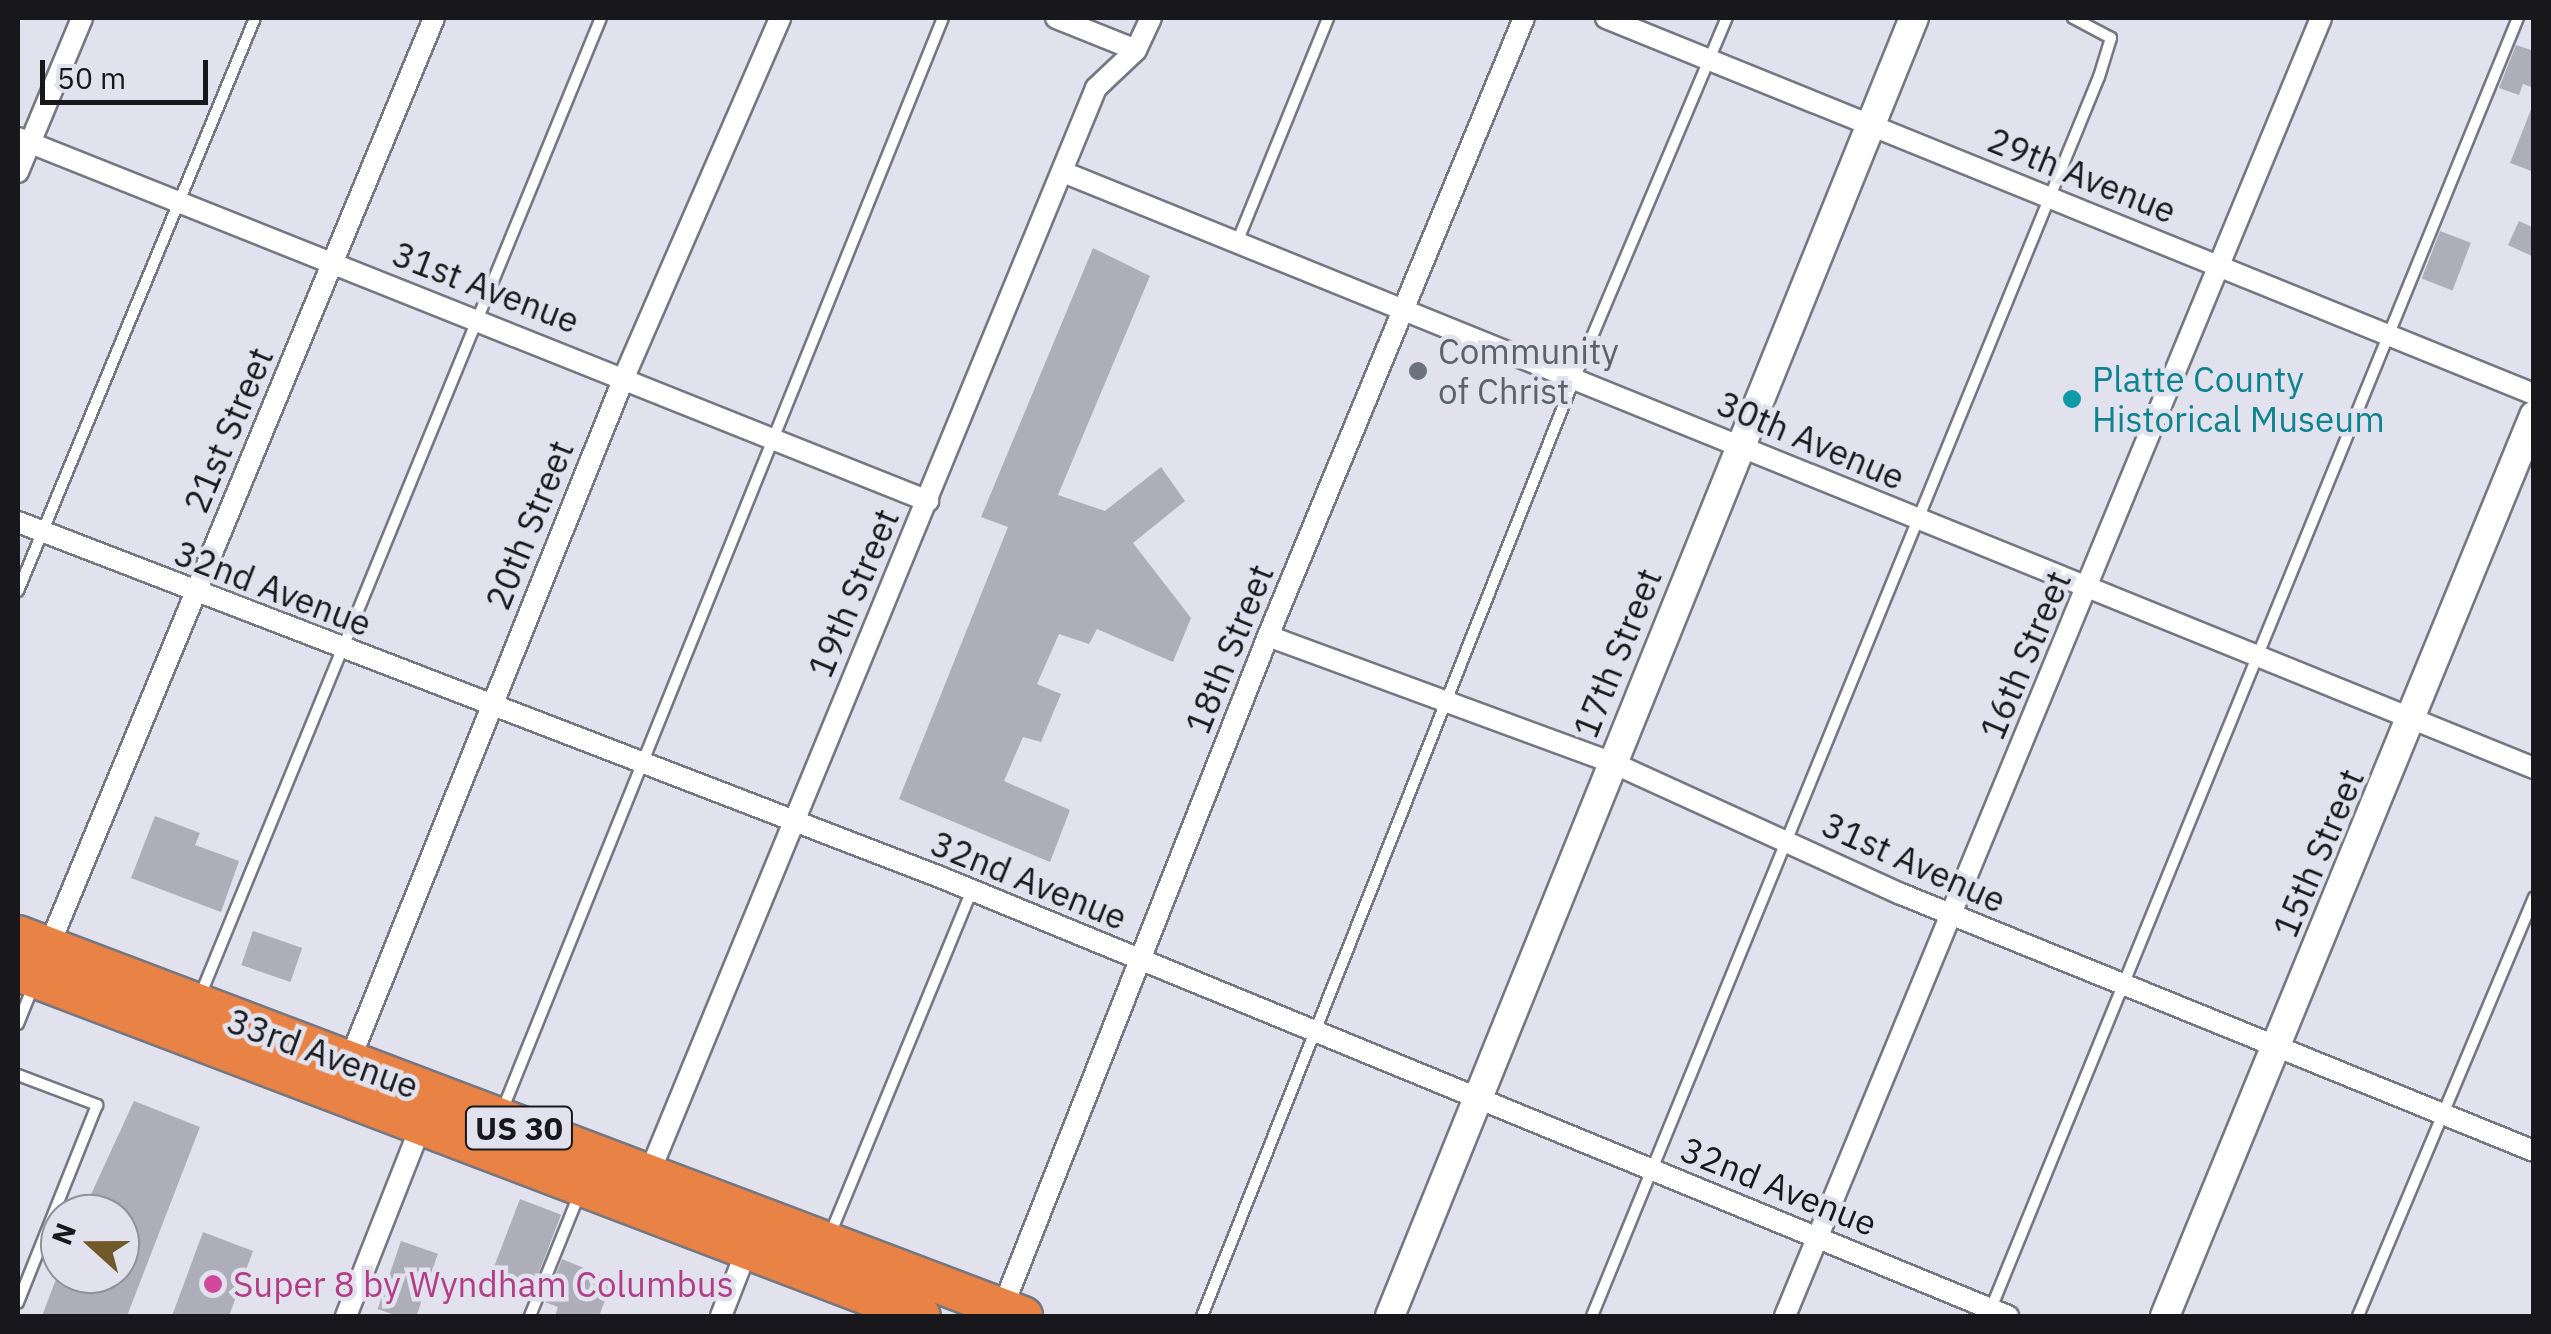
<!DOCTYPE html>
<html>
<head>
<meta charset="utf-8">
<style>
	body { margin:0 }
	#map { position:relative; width:2551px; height:1334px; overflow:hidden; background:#e1e2ee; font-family:"IBM Plex Sans",sans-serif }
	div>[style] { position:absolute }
	.building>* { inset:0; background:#adaeb9; transform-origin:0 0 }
	.roads { filter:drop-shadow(2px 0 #767781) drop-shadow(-2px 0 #767781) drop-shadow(0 2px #767781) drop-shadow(0 -2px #767781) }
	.lane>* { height:10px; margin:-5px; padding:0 5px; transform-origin:5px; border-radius:5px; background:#fff }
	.street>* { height:20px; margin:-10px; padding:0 10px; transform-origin:10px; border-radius:10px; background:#fff }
	.secondary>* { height:28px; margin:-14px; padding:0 14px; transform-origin:14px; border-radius:14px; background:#fff }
	.highway>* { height:38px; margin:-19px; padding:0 19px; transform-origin:19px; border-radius:19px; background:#e88345 }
	.dots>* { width:28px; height:28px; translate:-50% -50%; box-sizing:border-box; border:5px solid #e1e2ee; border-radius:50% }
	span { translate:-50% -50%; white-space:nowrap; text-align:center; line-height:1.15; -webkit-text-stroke:9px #e1e2ee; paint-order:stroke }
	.shield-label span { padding:2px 8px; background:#e1e2ee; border:2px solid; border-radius:8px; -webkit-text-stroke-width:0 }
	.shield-label { font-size:32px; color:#18181c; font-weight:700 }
	.street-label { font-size:35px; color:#18181c }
	.worship-label { font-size:35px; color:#5b616d }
	.left { translate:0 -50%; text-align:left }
	.culture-label { font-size:35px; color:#0d838f }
	.hotel-label { font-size:35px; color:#b23c85 }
	.frame { position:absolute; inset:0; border:20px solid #18181c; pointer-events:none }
	.north { position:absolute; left:40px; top:1194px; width:100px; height:100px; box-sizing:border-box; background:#e1e2ee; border:2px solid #91919a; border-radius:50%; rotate:291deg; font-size:28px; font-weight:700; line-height:40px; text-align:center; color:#18181c }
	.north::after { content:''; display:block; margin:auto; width:35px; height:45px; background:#715a2a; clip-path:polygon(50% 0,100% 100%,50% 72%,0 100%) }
	.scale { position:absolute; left:40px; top:60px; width:168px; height:45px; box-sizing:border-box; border:5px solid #18181c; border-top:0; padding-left:12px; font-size:30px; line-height:35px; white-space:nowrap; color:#18181c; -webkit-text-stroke:8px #e1e2ee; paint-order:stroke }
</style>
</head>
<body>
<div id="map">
	<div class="building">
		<div style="clip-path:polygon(2516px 45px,2534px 51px,2534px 88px,2523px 84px,2519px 95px,2499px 88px)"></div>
		<div style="clip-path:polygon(2532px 107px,2534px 107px,2534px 172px,2510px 163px)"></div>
		<div style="clip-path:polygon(2519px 221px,2534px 228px,2534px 257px,2508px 245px)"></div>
		<div style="left:2440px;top:231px;width:33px;height:51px;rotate:21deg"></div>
		<div style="clip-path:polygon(1093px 248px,1150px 276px,1058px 495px,1105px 511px,1161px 467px,1185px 501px,1133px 543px,1191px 618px,1173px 662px,1097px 629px,1089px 644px,1059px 634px,1037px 684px,1061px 694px,1041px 742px,1023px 737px,1004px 781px,1070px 810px,1050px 862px,899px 799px,1008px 527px,981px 517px)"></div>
		<div style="clip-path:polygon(155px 816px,200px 833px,195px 845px,239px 861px,221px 912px,131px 878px)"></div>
		<div style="left:253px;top:931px;width:52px;height:36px;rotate:19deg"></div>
		<div style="clip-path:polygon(134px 1101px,200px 1127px,127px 1316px,42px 1316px,58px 1274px,120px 1274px,120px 1214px,82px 1214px)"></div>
		<div style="left:520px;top:1199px;width:44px;height:86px;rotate:21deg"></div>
		<div style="clip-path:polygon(203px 1232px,253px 1251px,229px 1316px,172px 1316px)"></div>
		<div style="left:401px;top:1241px;width:39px;height:72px;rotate:19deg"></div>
		<div style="clip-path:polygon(562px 1259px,613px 1280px,599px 1316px,555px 1316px,558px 1307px,545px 1302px)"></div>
	</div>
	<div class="roads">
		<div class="lane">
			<div style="left:1238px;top:240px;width:240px;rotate:-67.9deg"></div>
			<div style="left:18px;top:591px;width:620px;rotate:-67.53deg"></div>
			<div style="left:200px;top:996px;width:1057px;rotate:-67.71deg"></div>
			<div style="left:18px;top:1024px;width:43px;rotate:-68.2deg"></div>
			<div style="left:18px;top:1075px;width:85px;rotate:20.8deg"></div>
			<div style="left:97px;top:1105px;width:213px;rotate:111.8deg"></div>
			<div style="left:502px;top:1111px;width:1179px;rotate:-68.03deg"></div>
			<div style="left:829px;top:1237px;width:375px;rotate:-67.6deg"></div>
			<div style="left:1990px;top:1311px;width:1397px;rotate:-67.79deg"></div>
			<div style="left:530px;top:1316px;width:134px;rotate:-68deg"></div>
			<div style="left:1202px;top:1316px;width:1010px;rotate:-68.34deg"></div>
			<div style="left:1575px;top:377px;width:390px;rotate:-67.1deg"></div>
			<div style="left:1592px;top:1316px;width:1339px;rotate:-67.75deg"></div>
			<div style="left:2099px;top:77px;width:41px;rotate:-72.9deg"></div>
			<div style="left:2111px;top:38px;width:43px;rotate:-152.2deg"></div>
			<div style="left:2358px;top:1316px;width:454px;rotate:-67.2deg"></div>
		</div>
		<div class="street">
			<div style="left:1056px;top:18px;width:86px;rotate:21.8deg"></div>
			<div style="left:1606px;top:18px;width:1001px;rotate:22.06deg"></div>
			<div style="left:18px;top:138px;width:980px;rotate:21.75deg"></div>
			<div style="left:18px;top:172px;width:167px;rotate:-67.4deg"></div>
			<div style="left:1063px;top:172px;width:1587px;rotate:22.06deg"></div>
			<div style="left:18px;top:522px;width:988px;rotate:21.06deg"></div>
			<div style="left:940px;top:877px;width:1155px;rotate:22.35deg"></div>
			<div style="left:1268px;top:636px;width:368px;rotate:20.2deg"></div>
			<div style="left:1613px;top:763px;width:316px;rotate:24.5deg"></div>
			<div style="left:1901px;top:894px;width:683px;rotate:22.1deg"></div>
			<div style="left:46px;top:953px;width:1012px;rotate:-67.46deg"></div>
			<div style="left:349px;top:1062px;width:740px;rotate:-68.11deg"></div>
			<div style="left:625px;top:375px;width:389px;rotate:-66.5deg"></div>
			<div style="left:646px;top:1181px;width:1182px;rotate:-67.62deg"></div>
			<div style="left:1096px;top:88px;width:55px;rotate:-43.5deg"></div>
			<div style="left:1136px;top:50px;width:35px;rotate:-65deg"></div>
			<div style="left:1002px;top:1309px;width:724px;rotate:-68.43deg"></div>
			<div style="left:1268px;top:636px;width:669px;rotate:-67.5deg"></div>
			<div style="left:346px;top:1316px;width:204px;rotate:-68.5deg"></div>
			<div style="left:721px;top:1316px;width:77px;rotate:-68.7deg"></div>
			<div style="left:1785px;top:1316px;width:1404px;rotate:-67.56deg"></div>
		</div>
		<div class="secondary">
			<div style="left:1390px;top:1316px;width:1400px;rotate:-68.02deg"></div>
			<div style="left:2165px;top:1316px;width:973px;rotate:-67.71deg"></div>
		</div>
		<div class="highway">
			<div style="left:18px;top:935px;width:1075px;rotate:20.76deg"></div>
			<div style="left:18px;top:972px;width:966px;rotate:20.85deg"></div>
		</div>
	</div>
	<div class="dots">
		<div style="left:1418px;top:371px;background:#6b7280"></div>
		<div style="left:2072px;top:399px;background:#0f9aa8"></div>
		<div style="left:213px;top:1284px;background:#d1479c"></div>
	</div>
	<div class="shield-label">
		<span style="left:519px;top:1128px">US 30</span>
	</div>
	<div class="street-label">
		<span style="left:2082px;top:175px;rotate:22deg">29th Avenue</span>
		<span style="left:486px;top:287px;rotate:21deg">31st Avenue</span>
		<span style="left:228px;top:430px;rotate:-67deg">21st Street</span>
		<span style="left:1811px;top:440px;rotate:23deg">30th Avenue</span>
		<span style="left:529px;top:525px;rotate:-68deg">20th Street</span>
		<span style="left:273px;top:588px;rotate:21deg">32nd Avenue</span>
		<span style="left:853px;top:593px;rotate:-67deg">19th Street</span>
		<span style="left:1229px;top:649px;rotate:-68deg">18th Street</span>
		<span style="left:1617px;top:653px;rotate:-68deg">17th Street</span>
		<span style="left:2025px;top:655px;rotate:-67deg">16th Street</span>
		<span style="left:2318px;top:853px;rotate:-67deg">15th Street</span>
		<span style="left:1914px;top:862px;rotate:24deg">31st Avenue</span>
		<span style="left:1029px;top:880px;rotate:22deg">32nd Avenue</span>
		<span style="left:323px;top:1053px;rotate:20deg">33rd Avenue</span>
		<span style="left:1779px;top:1186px;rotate:22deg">32nd Avenue</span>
	</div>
	<div class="worship-label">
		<span class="left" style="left:1438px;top:371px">Community<br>of Christ</span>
	</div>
	<div class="culture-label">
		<span class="left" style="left:2092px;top:399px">Platte County<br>Historical Museum</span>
	</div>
	<div class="hotel-label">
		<span class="left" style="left:233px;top:1284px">Super 8 by Wyndham Columbus</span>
	</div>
	<div class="frame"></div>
	<div class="north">N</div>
	<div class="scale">50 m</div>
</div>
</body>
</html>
